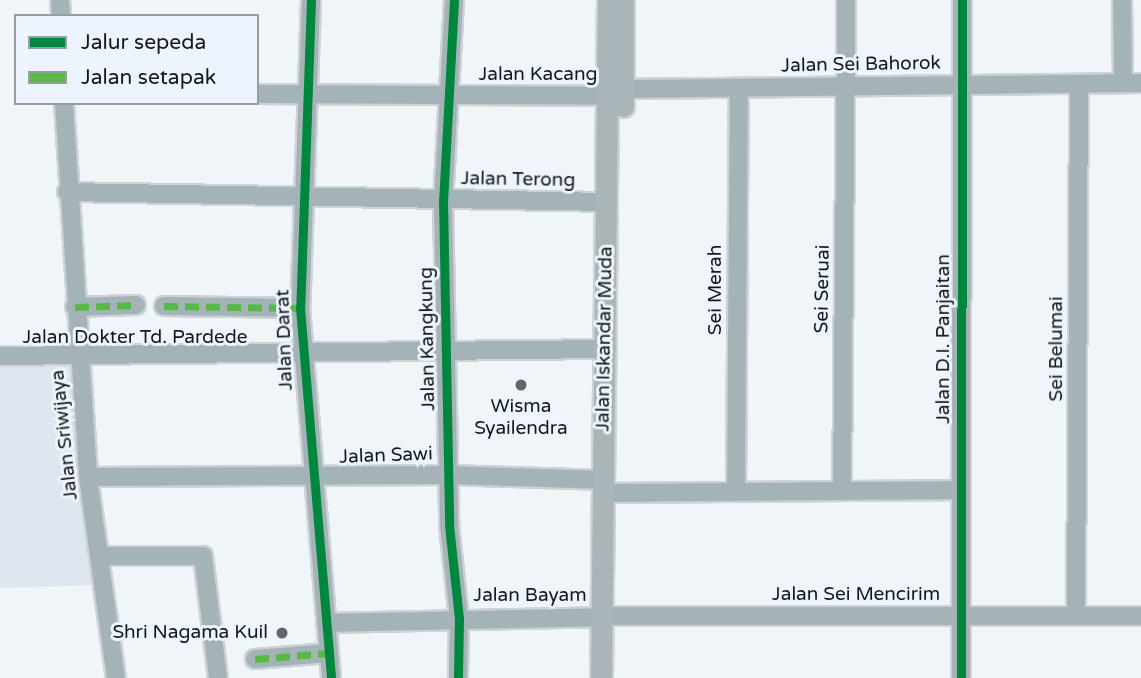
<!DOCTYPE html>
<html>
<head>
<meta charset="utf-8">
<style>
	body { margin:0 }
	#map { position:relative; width:1141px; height:678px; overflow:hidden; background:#f0f5f9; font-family:"Varela Round",sans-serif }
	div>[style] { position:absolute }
	.built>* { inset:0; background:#dee7f0 }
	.roads { filter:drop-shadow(2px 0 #ced2d5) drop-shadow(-2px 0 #ced2d5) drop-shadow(0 2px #ced2d5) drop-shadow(0 -2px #ced2d5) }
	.minor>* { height:18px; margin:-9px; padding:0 9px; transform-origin:9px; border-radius:9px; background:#a4b3b8 }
	.major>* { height:21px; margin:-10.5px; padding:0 10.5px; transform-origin:10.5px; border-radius:10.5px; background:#a9b5b9 }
	.quiet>* { height:7px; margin-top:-3.5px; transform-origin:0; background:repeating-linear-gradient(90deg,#58b947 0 14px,transparent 0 21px) }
	.cycleway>* { height:9px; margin:-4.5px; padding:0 4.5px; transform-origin:4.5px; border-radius:4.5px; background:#00873e }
	.dots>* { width:19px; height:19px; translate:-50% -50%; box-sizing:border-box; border:4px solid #ecf5fd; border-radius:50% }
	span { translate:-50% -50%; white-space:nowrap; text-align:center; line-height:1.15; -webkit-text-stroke:6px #ecf5fd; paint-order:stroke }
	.street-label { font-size:19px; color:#16191b }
	.poi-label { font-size:19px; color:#16191b }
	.right { translate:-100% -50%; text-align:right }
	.legend { position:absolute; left:14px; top:14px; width:245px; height:91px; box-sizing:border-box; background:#ecf5fd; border:2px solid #969da3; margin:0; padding:9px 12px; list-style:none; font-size:21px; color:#16191b }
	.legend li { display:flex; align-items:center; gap:14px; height:35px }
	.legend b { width:35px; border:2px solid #969da3 }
</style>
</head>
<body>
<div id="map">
	<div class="built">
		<div style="clip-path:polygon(69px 360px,98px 585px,0 588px,0 362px)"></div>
	</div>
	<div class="roads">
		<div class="minor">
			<div style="left:60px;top:0;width:16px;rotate:86deg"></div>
			<div style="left:311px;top:0;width:308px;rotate:92deg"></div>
			<div style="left:300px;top:308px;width:371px;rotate:85.2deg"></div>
			<div style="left:454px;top:0;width:200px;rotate:93.1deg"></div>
			<div style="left:443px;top:200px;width:325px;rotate:88.9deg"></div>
			<div style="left:449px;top:525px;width:94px;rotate:83.9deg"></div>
			<div style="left:459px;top:618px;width:60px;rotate:91deg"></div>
			<div style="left:1122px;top:0;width:83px;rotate:89.3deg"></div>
			<div style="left:623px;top:89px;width:518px;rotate:-0.66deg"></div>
			<div style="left:257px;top:94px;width:352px;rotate:0.3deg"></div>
			<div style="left:64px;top:103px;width:375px;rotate:86.3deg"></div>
			<div style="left:88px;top:477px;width:203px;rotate:82.1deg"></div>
			<div style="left:67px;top:192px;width:541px;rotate:1.06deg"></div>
			<div style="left:164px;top:306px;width:136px;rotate:0.8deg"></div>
			<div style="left:75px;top:307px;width:61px;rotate:-1.9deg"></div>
			<div style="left:0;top:356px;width:607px;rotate:-0.66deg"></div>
			<div style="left:88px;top:477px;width:359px;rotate:-0.3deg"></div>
			<div style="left:447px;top:475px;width:155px;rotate:1.8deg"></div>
			<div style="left:842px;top:491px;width:491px;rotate:-89.5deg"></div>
			<div style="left:736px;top:492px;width:404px;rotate:-89.6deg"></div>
			<div style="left:615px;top:493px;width:346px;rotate:-0.5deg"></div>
			<div style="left:101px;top:556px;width:102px"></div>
			<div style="left:203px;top:556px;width:123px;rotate:83deg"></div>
			<div style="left:614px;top:616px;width:527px"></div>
			<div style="left:1076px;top:616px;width:532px;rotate:-89.68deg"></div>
			<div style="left:326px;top:623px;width:275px;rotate:-1.2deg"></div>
			<div style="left:255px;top:659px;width:74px;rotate:-4.6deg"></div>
			<div style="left:961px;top:678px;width:678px;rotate:-89.92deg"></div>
		</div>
		<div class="major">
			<div style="left:623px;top:106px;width:106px;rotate:-90deg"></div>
			<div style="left:601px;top:678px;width:678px;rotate:-89.41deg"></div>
		</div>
	</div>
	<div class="quiet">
		<div style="left:164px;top:306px;width:136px;rotate:0.8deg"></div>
		<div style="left:75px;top:307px;width:61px;rotate:-1.9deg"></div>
		<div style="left:255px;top:659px;width:74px;rotate:-4.6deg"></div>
	</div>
	<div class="cycleway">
		<div style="left:311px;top:0;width:308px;rotate:92deg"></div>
		<div style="left:300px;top:308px;width:371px;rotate:85.2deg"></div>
		<div style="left:454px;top:0;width:200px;rotate:93.1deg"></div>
		<div style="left:443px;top:200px;width:325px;rotate:88.9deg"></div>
		<div style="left:449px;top:525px;width:94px;rotate:83.9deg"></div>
		<div style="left:459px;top:618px;width:60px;rotate:91deg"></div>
		<div style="left:961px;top:678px;width:678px;rotate:-89.92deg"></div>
	</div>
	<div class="dots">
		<div style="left:521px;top:385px;background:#626669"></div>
		<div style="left:282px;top:633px;background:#626669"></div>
	</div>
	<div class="street-label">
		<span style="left:861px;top:65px;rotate:-1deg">Jalan Sei Bahorok</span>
		<span style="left:538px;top:75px">Jalan Kacang</span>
		<span style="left:518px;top:180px;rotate:1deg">Jalan Terong</span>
		<span style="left:823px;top:289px;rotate:-89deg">Sei Seruai</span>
		<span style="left:716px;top:290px;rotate:-90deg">Sei Merah</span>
		<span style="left:135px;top:338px">Jalan Dokter Td. Pardede</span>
		<span style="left:428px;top:339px;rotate:-91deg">Jalan Kangkung</span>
		<span style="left:605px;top:339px;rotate:-89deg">Jalan Iskandar Muda</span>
		<span style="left:944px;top:339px;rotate:-90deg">Jalan D.I. Panjaitan</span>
		<span style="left:285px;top:340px;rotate:-92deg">Jalan Darat</span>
		<span style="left:1057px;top:349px;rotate:-90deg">Sei Belumai</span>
		<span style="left:65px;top:435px;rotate:-96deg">Jalan Sriwijaya</span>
		<span style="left:386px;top:456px;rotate:-2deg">Jalan Sawi</span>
		<span style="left:856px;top:595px">Jalan Sei Mencirim</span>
		<span style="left:530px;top:596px">Jalan Bayam</span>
	</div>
	<div class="poi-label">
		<span style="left:521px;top:418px">Wisma<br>Syailendra</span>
		<span class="right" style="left:268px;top:633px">Shri Nagama Kuil</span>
	</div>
	<ul class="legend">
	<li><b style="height:9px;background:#00873e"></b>Jalur sepeda</li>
	<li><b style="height:9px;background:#58b947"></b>Jalan setapak</li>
	</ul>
</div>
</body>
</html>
